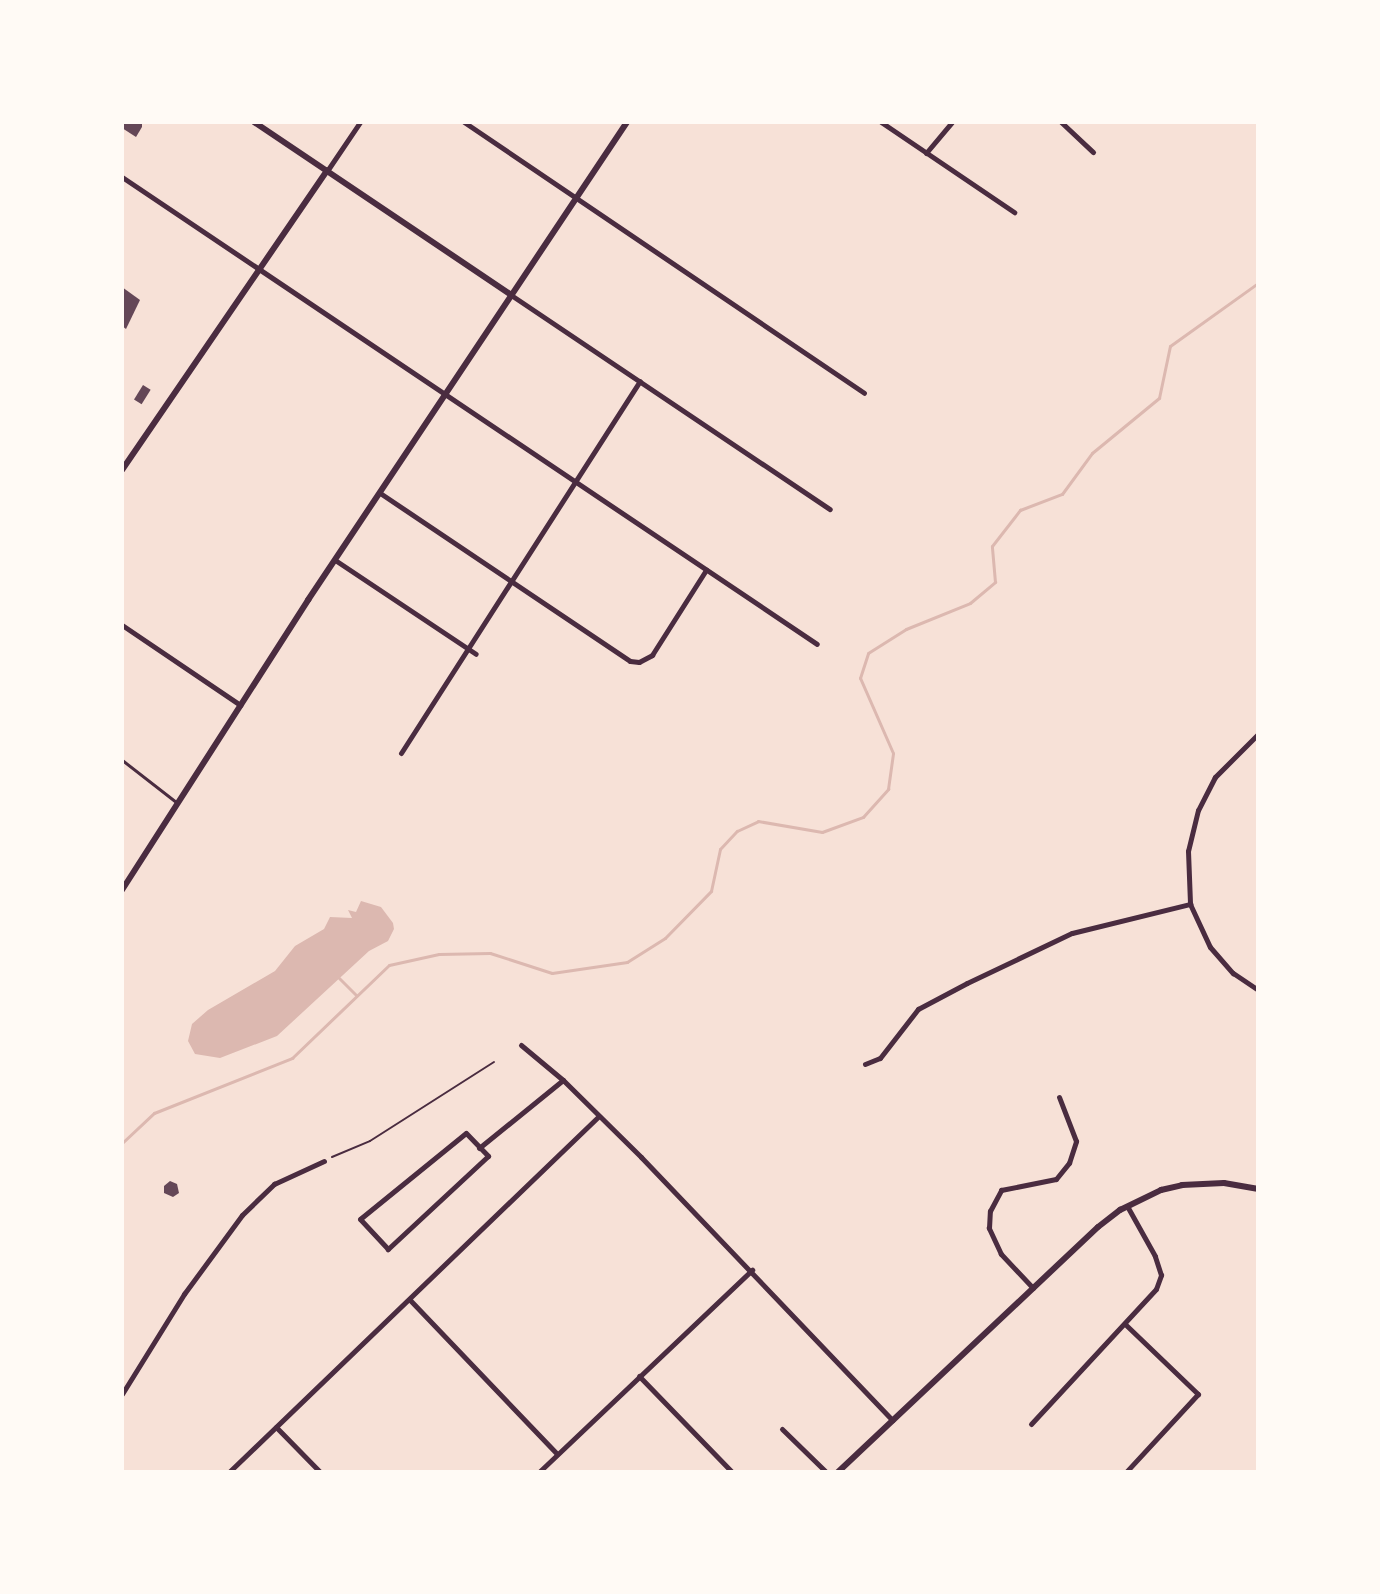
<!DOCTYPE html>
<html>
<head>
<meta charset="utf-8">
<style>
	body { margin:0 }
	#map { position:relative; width:1380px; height:1594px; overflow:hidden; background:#f7e1d7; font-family:Rubik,sans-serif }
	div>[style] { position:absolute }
	.water>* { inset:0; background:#dcb8b0 }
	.stream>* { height:3px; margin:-1.5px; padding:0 1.5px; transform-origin:1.5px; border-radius:1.5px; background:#dcb8b0 }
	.building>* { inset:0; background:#644757; transform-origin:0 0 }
	.path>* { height:2px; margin:-1px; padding:0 1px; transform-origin:1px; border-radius:1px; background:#4a2c40 }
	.service>* { height:3px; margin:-1.5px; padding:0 1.5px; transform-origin:1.5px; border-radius:1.5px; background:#4a2c40 }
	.minor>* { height:5px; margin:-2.5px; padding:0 2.5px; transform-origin:2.5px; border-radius:2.5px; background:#4a2c40 }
	.tertiary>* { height:6px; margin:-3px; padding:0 3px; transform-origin:3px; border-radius:3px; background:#4a2c40 }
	span { translate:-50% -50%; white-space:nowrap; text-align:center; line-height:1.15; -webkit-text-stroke:6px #fffaf5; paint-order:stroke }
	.frame { position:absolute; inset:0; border:124px solid #fffaf5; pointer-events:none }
</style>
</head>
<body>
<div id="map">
	<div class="water">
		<div style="clip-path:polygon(361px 901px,381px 907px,393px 923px,394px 929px,388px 941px,369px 951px,277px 1036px,220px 1058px,195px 1054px,188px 1041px,192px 1024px,208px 1010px,275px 971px,295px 946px,324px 929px,330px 917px,352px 918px,348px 910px,356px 912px)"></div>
	</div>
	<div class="stream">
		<div style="left:339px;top:978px;width:24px;rotate:45deg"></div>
		<div style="left:122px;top:1143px;width:44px;rotate:-43.2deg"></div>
		<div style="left:154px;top:1113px;width:149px;rotate:-21.7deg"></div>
		<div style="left:292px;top:1058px;width:134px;rotate:-43.8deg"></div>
		<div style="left:389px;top:965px;width:51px;rotate:-12.4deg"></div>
		<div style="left:439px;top:954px;width:51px;rotate:-1.1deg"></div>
		<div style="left:490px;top:953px;width:65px;rotate:17.9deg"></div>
		<div style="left:552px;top:973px;width:76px;rotate:-8.3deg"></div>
		<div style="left:627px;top:962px;width:45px;rotate:-32.3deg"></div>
		<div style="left:665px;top:938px;width:66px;rotate:-45.6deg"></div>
		<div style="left:711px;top:891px;width:43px;rotate:-77.9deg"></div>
		<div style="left:720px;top:849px;width:25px;rotate:-47deg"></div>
		<div style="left:737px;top:831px;width:23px;rotate:-25deg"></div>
		<div style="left:758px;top:821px;width:65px;rotate:9.8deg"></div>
		<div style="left:822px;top:832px;width:44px;rotate:-20.1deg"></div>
		<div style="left:863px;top:817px;width:38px;rotate:-48deg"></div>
		<div style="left:888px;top:789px;width:36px;rotate:-82deg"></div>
		<div style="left:893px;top:753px;width:82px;rotate:-113.7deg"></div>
		<div style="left:860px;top:678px;width:26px;rotate:-72deg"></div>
		<div style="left:868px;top:653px;width:45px;rotate:-32.3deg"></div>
		<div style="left:906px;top:629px;width:69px;rotate:-22.1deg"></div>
		<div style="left:970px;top:603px;width:33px;rotate:-40deg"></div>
		<div style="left:995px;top:582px;width:36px;rotate:-95deg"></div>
		<div style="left:992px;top:546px;width:46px;rotate:-52.1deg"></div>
		<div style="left:1020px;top:510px;width:45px;rotate:-20.9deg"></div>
		<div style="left:1062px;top:494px;width:51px;rotate:-53.8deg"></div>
		<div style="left:1092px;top:453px;width:87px;rotate:-39.4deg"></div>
		<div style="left:1159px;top:398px;width:53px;rotate:-78.1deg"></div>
		<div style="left:1170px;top:346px;width:108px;rotate:-35.6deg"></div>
	</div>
	<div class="building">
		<div style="clip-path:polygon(122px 122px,142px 122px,142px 127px,136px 137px,122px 128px)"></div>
		<div style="clip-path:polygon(122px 287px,140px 300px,126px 329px,122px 326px)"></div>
		<div style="left:143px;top:385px;width:9px;height:17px;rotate:32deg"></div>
		<div style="clip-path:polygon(170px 1181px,177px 1184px,179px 1193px,173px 1197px,164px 1193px,164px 1186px)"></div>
	</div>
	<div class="path">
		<div style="left:332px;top:1157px;width:41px;rotate:-22.8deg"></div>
		<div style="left:370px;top:1141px;width:147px;rotate:-32.5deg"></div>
	</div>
	<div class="service">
		<div style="left:122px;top:760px;width:68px;rotate:37.9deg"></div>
	</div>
	<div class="minor">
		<div style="left:464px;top:122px;width:483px;rotate:34.1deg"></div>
		<div style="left:881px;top:122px;width:161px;rotate:34.1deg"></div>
		<div style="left:1061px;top:122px;width:44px;rotate:43.2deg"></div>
		<div style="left:926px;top:153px;width:40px;rotate:-50deg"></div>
		<div style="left:327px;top:171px;width:59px;rotate:-56deg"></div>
		<div style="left:122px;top:177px;width:837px;rotate:33.9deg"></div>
		<div style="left:511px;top:295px;width:384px;rotate:33.9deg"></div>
		<div style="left:380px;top:493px;width:301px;rotate:33.9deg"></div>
		<div style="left:630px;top:661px;width:9px;rotate:6deg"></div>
		<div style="left:639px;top:662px;width:15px;rotate:-28deg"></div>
		<div style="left:652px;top:655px;width:101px;rotate:-57.6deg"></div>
		<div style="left:335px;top:560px;width:169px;rotate:33.7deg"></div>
		<div style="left:122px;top:625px;width:143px;rotate:34.1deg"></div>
		<div style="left:1258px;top:734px;width:61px;rotate:135deg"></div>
		<div style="left:1215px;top:777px;width:37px;rotate:117deg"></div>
		<div style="left:1198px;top:810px;width:42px;rotate:103.7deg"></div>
		<div style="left:1188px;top:851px;width:53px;rotate:87.8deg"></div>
		<div style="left:1190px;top:904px;width:47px;rotate:65.1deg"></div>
		<div style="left:1210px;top:947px;width:35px;rotate:49deg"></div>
		<div style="left:1233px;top:973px;width:30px;rotate:34deg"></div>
		<div style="left:401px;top:753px;width:442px;rotate:-57.3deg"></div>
		<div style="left:521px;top:1045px;width:55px;rotate:39.8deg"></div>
		<div style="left:563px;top:1080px;width:110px;rotate:44.6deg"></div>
		<div style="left:641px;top:1157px;width:364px;rotate:46.3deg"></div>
		<div style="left:865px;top:1064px;width:16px;rotate:-22deg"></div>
		<div style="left:880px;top:1058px;width:62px;rotate:-52.2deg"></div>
		<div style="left:918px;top:1009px;width:55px;rotate:-28deg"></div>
		<div style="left:967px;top:983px;width:116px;rotate:-25.5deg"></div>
		<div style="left:1072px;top:933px;width:122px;rotate:-13.8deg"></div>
		<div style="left:466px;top:1133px;width:32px;rotate:46deg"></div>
		<div style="left:488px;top:1156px;width:137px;rotate:137.1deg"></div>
		<div style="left:388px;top:1249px;width:41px;rotate:-133deg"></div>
		<div style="left:360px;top:1219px;width:136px;rotate:-39.1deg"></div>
		<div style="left:479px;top:1148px;width:108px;rotate:-39deg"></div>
		<div style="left:1033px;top:1288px;width:47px;rotate:-133.3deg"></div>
		<div style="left:1001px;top:1254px;width:29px;rotate:-115deg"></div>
		<div style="left:989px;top:1228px;width:17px;rotate:-87deg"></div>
		<div style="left:990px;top:1211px;width:24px;rotate:-62deg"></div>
		<div style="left:1001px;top:1190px;width:56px;rotate:-11.3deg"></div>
		<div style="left:1056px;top:1179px;width:21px;rotate:-51deg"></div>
		<div style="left:1069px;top:1163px;width:23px;rotate:-72deg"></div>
		<div style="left:1076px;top:1141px;width:47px;rotate:-111.1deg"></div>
		<div style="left:410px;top:1300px;width:213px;rotate:46.3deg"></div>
		<div style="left:1126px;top:1325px;width:100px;rotate:43.8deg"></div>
		<div style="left:1198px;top:1394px;width:106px;rotate:132.7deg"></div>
		<div style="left:639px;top:1376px;width:134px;rotate:45.9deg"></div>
		<div style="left:122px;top:1394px;width:118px;rotate:-58.2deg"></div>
		<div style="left:184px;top:1294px;width:98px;rotate:-53.7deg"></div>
		<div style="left:242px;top:1215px;width:45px;rotate:-44.1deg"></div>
		<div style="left:274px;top:1184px;width:55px;rotate:-24.7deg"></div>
		<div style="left:1031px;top:1424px;width:184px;rotate:-47.2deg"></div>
		<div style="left:1156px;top:1289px;width:15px;rotate:-70deg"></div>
		<div style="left:1161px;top:1275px;width:20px;rotate:-108deg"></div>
		<div style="left:1155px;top:1256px;width:57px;rotate:-119.2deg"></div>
		<div style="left:276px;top:1427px;width:63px;rotate:45.6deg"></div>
		<div style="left:782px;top:1429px;width:62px;rotate:44.3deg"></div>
		<div style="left:229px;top:1472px;width:513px;rotate:-43.9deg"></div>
		<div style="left:539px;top:1472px;width:294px;rotate:-43.5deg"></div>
	</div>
	<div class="tertiary">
		<div style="left:254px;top:122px;width:310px;rotate:33.9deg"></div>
		<div style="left:122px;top:470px;width:363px;rotate:-55.6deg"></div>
		<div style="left:122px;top:890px;width:345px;rotate:-57.3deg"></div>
		<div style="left:308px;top:600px;width:575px;rotate:-56.28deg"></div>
		<div style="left:838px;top:1472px;width:357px;rotate:-43.3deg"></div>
		<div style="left:1098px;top:1227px;width:28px;rotate:-38deg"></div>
		<div style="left:1120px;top:1210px;width:46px;rotate:-26deg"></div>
		<div style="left:1161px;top:1190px;width:22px;rotate:-13deg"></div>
		<div style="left:1182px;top:1185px;width:42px;rotate:-2.7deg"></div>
		<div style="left:1224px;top:1183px;width:35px;rotate:10deg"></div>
	</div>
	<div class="frame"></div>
</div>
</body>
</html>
